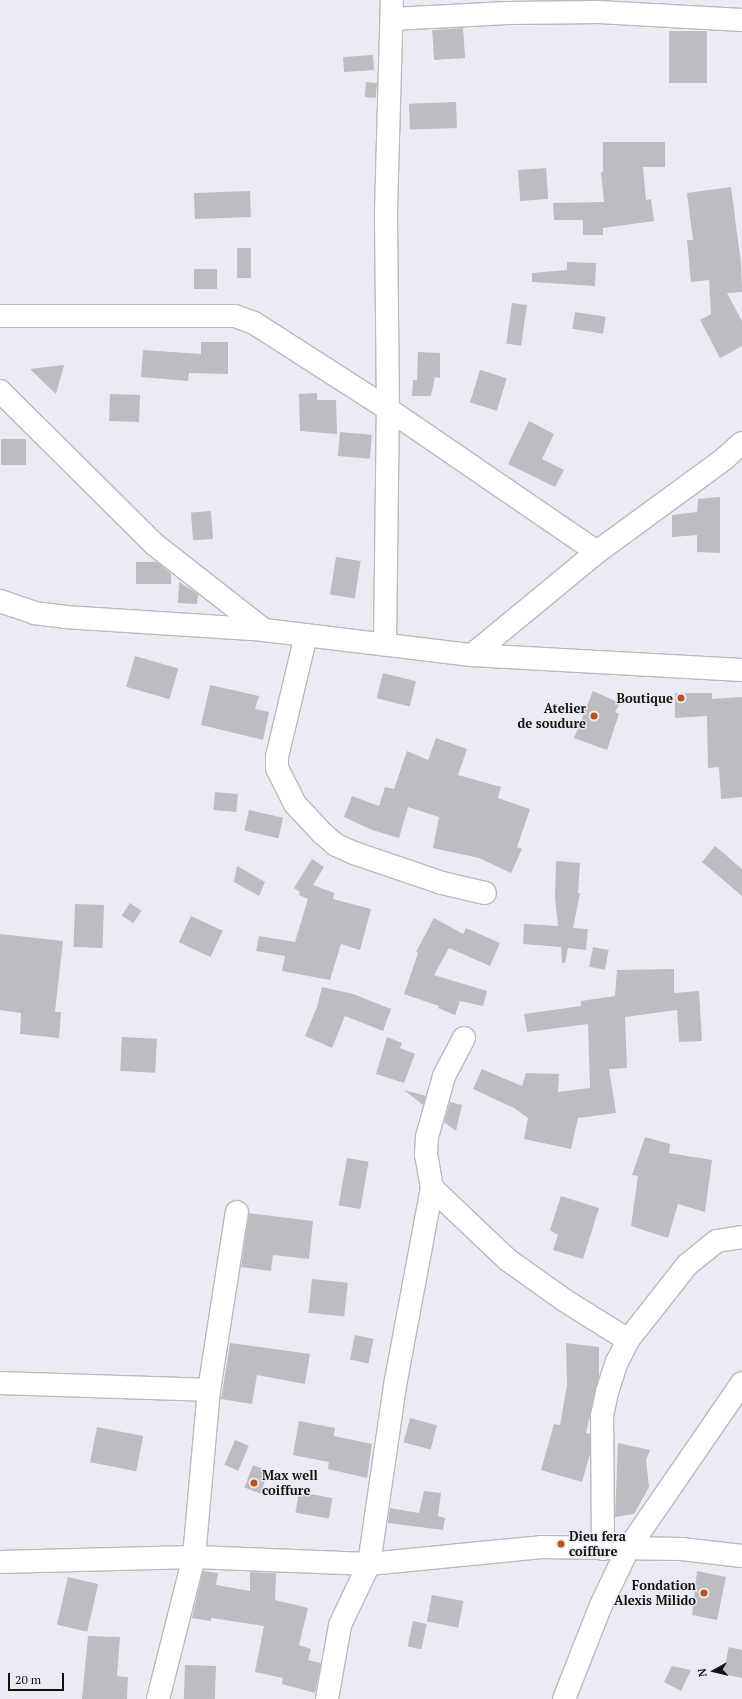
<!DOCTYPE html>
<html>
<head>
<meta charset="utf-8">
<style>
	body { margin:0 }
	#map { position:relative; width:742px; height:1699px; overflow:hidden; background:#ebecf3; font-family:"PT Serif",serif }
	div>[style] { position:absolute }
	.building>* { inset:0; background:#bebbc2; transform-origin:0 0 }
	.roads { filter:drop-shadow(1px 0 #b9bac1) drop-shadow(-1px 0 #b9bac1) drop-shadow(0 1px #b9bac1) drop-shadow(0 -1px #b9bac1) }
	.minor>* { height:22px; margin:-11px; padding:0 11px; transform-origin:11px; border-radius:11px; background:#fff }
	.dots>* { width:11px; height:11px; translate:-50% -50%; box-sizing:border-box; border:2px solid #ebecf3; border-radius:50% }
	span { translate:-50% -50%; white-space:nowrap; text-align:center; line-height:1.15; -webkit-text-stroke:3px #ebecf3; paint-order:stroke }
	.poi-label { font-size:13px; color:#121215; font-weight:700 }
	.right { translate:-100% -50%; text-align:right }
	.left { translate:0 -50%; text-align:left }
	.north { position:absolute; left:694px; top:1651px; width:40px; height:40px; -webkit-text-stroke:3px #ebecf3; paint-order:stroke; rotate:262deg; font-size:11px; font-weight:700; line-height:16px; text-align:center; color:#121215 }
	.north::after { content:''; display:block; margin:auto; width:14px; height:18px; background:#121215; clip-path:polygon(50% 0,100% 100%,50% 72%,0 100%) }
	.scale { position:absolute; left:8px; top:1673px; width:56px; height:18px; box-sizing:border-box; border:2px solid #121215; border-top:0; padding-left:5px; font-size:12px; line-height:14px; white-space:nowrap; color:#121215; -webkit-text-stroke:3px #ebecf3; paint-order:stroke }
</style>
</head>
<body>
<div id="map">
	<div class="building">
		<div style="left:463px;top:28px;width:30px;height:31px;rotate:86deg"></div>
		<div style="left:669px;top:31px;width:38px;height:52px"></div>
		<div style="left:373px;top:55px;width:15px;height:30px;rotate:86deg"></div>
		<div style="left:366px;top:82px;width:11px;height:15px;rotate:5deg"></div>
		<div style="left:456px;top:102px;width:26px;height:47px;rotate:88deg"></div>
		<div style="clip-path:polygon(603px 142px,665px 142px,665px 167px,643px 167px,646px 200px,651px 199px,654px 221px,603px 228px,603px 235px,583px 235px,583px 220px,554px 220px,553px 203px,604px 202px,601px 173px,603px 172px)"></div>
		<div style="left:546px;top:168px;width:31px;height:28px;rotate:86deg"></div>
		<div style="clip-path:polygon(731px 187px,741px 263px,742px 292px,727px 293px,742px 321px,742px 346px,720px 358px,700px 320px,711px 314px,709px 280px,691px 282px,687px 240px,693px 240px,687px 193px)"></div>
		<div style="left:250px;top:191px;width:26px;height:56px;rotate:88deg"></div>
		<div style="left:237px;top:248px;width:14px;height:30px"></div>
		<div style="clip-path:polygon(567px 262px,596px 263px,595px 286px,532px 282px,532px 273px,567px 270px)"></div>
		<div style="left:194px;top:269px;width:23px;height:20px"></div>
		<div style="left:512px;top:303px;width:15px;height:41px;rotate:8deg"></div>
		<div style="left:575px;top:312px;width:31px;height:17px;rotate:9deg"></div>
		<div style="clip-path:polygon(201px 342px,228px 342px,228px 374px,189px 373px,188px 381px,141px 377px,143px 350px,201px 354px)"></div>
		<div style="clip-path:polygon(418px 352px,440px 353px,440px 378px,435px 377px,431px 396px,412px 396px,413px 380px,417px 380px)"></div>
		<div style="clip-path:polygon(64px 365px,56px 394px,30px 369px)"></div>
		<div style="left:480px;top:370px;width:28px;height:34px;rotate:17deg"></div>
		<div style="clip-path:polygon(317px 393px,317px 400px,336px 400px,337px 434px,300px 431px,299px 394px)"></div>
		<div style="left:110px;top:394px;width:30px;height:27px;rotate:2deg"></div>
		<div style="clip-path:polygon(529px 421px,554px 434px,542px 459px,564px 470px,555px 487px,508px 464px)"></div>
		<div style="left:340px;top:432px;width:32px;height:24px;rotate:5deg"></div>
		<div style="left:1px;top:439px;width:25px;height:26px"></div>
		<div style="clip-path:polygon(720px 497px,720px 553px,697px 552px,697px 535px,672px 537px,672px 515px,697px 512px,698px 499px)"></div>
		<div style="left:211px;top:511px;width:28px;height:20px;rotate:86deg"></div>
		<div style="left:336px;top:557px;width:25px;height:38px;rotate:9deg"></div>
		<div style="clip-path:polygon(136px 562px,157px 562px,171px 574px,171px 584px,136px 584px)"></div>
		<div style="clip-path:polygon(179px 582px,198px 594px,197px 604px,178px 603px)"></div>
		<div style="left:135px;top:656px;width:45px;height:32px;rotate:16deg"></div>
		<div style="left:383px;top:673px;width:34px;height:26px;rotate:14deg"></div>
		<div style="clip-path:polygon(210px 685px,259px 696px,255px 709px,269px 712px,263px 740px,201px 725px)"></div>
		<div style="clip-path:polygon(593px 691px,620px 703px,615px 712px,619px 714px,607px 750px,574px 738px)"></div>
		<div style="clip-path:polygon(675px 693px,712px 693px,712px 699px,742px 697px,742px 797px,721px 799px,719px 767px,708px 768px,707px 716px,675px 718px)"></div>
		<div style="clip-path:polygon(436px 738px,467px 749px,458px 775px,501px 787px,498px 798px,530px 809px,517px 847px,522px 849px,511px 873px,479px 858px,433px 848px,439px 817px,408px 807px,399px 838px,372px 830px,344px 817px,352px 796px,379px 806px,385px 787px,394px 789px,407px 751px,428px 760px)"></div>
		<div style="left:215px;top:792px;width:23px;height:18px;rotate:5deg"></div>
		<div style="left:249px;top:810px;width:35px;height:21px;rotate:13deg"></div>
		<div style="clip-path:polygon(715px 846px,742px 869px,742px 896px,702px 862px)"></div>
		<div style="clip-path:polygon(312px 859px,324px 867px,313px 885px,334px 893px,333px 899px,371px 909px,360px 950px,341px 944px,330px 980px,282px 971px,285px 956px,256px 951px,259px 936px,295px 942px,308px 899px,299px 895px,300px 892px,294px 888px)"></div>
		<div style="clip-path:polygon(556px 861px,580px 863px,578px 893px,580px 893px,573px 928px,588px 929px,586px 950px,568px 948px,565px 963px,562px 963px,561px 947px,523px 944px,524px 924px,558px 926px,555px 898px)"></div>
		<div style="clip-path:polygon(237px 866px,265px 882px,259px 896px,234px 882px)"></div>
		<div style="left:130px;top:903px;width:14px;height:15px;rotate:34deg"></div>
		<div style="left:75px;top:904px;width:29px;height:43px;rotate:2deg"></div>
		<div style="left:191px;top:916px;width:35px;height:29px;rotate:25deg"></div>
		<div style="clip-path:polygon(434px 918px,463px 934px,466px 928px,500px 943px,490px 966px,449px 948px,434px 975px,487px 991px,483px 1006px,460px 1001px,455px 1015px,438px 1008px,439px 1006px,404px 994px,418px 953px,416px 952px)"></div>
		<div style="clip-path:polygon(0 934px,63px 941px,55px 1012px,61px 1012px,59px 1038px,20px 1034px,21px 1013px,0 1010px)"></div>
		<div style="left:593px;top:947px;width:16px;height:20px;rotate:11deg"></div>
		<div style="clip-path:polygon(674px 969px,674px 993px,699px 991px,702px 1041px,679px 1042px,677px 1010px,625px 1017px,627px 1068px,609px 1069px,616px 1113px,578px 1118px,571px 1149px,524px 1139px,528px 1118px,514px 1108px,473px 1089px,482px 1069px,522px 1086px,526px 1073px,559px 1074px,558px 1092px,590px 1088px,588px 1024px,527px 1032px,524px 1014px,581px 1006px,581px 1001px,615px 996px,617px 970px)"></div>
		<div style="clip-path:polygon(322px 987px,353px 994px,391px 1009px,383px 1031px,345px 1016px,332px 1048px,305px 1036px,317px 1007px)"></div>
		<div style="left:122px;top:1037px;width:35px;height:34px;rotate:3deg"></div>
		<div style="clip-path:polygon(387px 1037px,402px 1043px,400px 1048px,415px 1054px,404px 1083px,376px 1074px)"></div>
		<div style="clip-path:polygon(404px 1090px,426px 1096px,423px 1105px)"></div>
		<div style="clip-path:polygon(450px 1102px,462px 1105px,456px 1131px,444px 1122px)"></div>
		<div style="clip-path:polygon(645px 1137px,670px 1144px,669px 1153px,712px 1160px,705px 1212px,678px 1204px,668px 1238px,631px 1226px,638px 1176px,632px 1175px)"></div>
		<div style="left:347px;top:1158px;width:22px;height:48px;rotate:10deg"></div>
		<div style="clip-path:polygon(561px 1196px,599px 1208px,583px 1259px,553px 1250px,558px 1235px,550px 1230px)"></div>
		<div style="clip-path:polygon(249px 1213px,313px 1221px,309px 1259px,273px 1255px,271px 1271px,241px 1267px)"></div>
		<div style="left:312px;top:1279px;width:36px;height:34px;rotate:6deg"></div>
		<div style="left:355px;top:1335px;width:19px;height:25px;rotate:12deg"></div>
		<div style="clip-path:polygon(230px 1343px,310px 1354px,305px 1384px,257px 1375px,252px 1404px,221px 1399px)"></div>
		<div style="clip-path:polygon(566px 1343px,599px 1347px,599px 1378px,586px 1433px,590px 1434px,590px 1454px,582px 1482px,541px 1470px,554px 1424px,560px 1425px,567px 1385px)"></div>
		<div style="left:410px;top:1418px;width:28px;height:25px;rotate:15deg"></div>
		<div style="clip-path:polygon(299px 1421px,335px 1428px,334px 1436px,372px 1444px,367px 1478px,328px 1469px,329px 1462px,293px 1455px)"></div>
		<div style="left:97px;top:1427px;width:47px;height:36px;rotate:11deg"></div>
		<div style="left:235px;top:1440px;width:15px;height:27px;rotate:23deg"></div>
		<div style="clip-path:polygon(618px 1443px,650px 1450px,646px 1460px,649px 1487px,634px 1514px,615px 1517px)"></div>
		<div style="left:253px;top:1465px;width:17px;height:24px;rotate:21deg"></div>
		<div style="clip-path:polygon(424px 1491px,441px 1493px,438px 1516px,445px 1518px,443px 1530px,388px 1523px,390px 1508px,419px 1513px)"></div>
		<div style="left:299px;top:1492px;width:34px;height:21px;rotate:10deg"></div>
		<div style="clip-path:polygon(203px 1571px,218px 1573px,216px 1585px,250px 1591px,250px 1572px,276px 1573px,275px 1600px,308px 1608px,299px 1645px,311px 1649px,308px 1660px,321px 1663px,315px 1693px,282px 1684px,283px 1678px,255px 1672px,264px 1626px,211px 1618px,211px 1621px,192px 1618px)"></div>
		<div style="clip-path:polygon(697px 1571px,726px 1577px,717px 1620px,692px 1615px)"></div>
		<div style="left:68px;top:1577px;width:31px;height:49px;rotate:13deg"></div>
		<div style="left:432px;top:1595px;width:32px;height:27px;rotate:11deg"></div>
		<div style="left:413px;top:1621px;width:14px;height:26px;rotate:12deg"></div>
		<div style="clip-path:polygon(88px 1636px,120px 1637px,117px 1676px,128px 1677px,127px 1699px,82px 1699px)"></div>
		<div style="clip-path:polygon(729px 1647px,742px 1650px,742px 1678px,723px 1674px)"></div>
		<div style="left:185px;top:1665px;width:31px;height:34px;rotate:2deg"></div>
		<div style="clip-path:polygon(672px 1666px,691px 1670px,681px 1691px,664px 1682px)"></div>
	</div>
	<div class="roads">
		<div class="minor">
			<div style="left:392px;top:19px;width:116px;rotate:-3deg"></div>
			<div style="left:508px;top:13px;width:91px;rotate:-0.6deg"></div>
			<div style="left:599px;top:12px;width:143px;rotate:3.2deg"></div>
			<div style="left:0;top:316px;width:235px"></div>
			<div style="left:235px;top:316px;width:20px;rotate:20deg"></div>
			<div style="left:254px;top:323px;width:159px;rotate:32.7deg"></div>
			<div style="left:388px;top:409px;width:253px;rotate:34.4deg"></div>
			<div style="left:0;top:391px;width:217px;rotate:44.8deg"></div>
			<div style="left:154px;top:544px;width:140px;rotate:38deg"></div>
			<div style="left:0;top:601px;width:36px;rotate:19deg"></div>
			<div style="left:34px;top:613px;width:31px;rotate:7deg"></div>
			<div style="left:65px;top:617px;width:199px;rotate:3.7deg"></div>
			<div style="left:264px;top:630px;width:209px;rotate:6.9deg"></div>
			<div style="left:472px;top:655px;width:270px;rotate:3.2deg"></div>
			<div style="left:306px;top:635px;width:125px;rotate:103.4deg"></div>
			<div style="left:277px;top:757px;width:11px;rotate:90deg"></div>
			<div style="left:277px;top:768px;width:40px;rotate:63.4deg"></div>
			<div style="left:295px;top:804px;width:40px;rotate:47deg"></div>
			<div style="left:322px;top:833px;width:18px;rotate:41deg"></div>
			<div style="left:336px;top:845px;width:20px;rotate:24deg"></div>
			<div style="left:354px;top:853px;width:93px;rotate:18.8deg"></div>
			<div style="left:442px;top:883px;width:44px;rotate:13.1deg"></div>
			<div style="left:385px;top:644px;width:235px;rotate:-89.3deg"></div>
			<div style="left:388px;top:409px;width:198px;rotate:-90.6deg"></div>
			<div style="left:386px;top:211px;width:211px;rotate:-88.4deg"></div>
			<div style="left:472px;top:655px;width:162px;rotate:-39.5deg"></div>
			<div style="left:597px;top:552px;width:157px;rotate:-36.2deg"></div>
			<div style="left:724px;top:459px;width:24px;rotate:-42deg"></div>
			<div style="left:432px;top:1188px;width:105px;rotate:43.5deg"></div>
			<div style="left:508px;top:1260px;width:69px;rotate:35.5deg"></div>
			<div style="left:564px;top:1300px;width:75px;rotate:32deg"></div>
			<div style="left:0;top:1383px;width:209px;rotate:1.9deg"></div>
			<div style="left:603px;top:1549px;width:133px;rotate:-90.4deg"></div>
			<div style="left:602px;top:1416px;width:25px;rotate:-78deg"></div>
			<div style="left:607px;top:1392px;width:32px;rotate:-72deg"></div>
			<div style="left:617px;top:1362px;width:25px;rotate:-63deg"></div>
			<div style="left:628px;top:1340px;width:95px;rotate:-51.8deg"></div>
			<div style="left:687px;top:1265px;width:38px;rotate:-39deg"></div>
			<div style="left:717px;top:1241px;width:25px;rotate:-9deg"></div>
			<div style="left:0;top:1562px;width:194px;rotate:-1.5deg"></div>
			<div style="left:194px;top:1557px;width:175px;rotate:2.3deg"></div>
			<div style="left:369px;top:1564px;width:173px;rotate:-5.6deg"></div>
			<div style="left:541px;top:1547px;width:141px;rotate:0.8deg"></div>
			<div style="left:682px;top:1549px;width:60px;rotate:6.7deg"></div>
			<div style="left:158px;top:1699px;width:146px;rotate:-75.8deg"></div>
			<div style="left:194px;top:1557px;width:168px;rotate:-84.9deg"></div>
			<div style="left:209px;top:1390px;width:180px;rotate:-81.1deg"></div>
			<div style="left:327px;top:1699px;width:75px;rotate:-80deg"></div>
			<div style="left:340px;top:1625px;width:68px;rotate:-64.6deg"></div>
			<div style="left:369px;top:1564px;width:186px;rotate:-81.7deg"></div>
			<div style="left:396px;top:1380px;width:195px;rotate:-79.4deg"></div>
			<div style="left:432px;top:1188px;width:34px;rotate:-100deg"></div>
			<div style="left:426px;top:1155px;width:18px;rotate:-87deg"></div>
			<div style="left:427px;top:1137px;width:63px;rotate:-74.4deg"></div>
			<div style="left:444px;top:1076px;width:43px;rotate:-62.2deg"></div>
			<div style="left:564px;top:1699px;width:101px;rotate:-68.5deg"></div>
			<div style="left:601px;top:1605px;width:62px;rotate:-64.3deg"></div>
			<div style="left:628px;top:1549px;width:201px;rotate:-55.5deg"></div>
		</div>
	</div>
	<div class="dots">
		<div style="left:681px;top:698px;background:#b75321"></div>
		<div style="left:594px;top:716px;background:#b75321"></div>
		<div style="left:254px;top:1483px;background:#b75321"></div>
		<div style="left:561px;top:1544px;background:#b75321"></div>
		<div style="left:704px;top:1593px;background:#b75321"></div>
	</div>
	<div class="poi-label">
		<span class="right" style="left:673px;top:698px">Boutique</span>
		<span class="right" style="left:586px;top:716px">Atelier<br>de soudure</span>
		<span class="left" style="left:262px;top:1483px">Max well<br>coiffure</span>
		<span class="left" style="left:569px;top:1544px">Dieu fera<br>coiffure</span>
		<span class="right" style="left:696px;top:1593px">Fondation<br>Alexis Milido</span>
	</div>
	<div class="north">N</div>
	<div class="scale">20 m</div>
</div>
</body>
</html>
